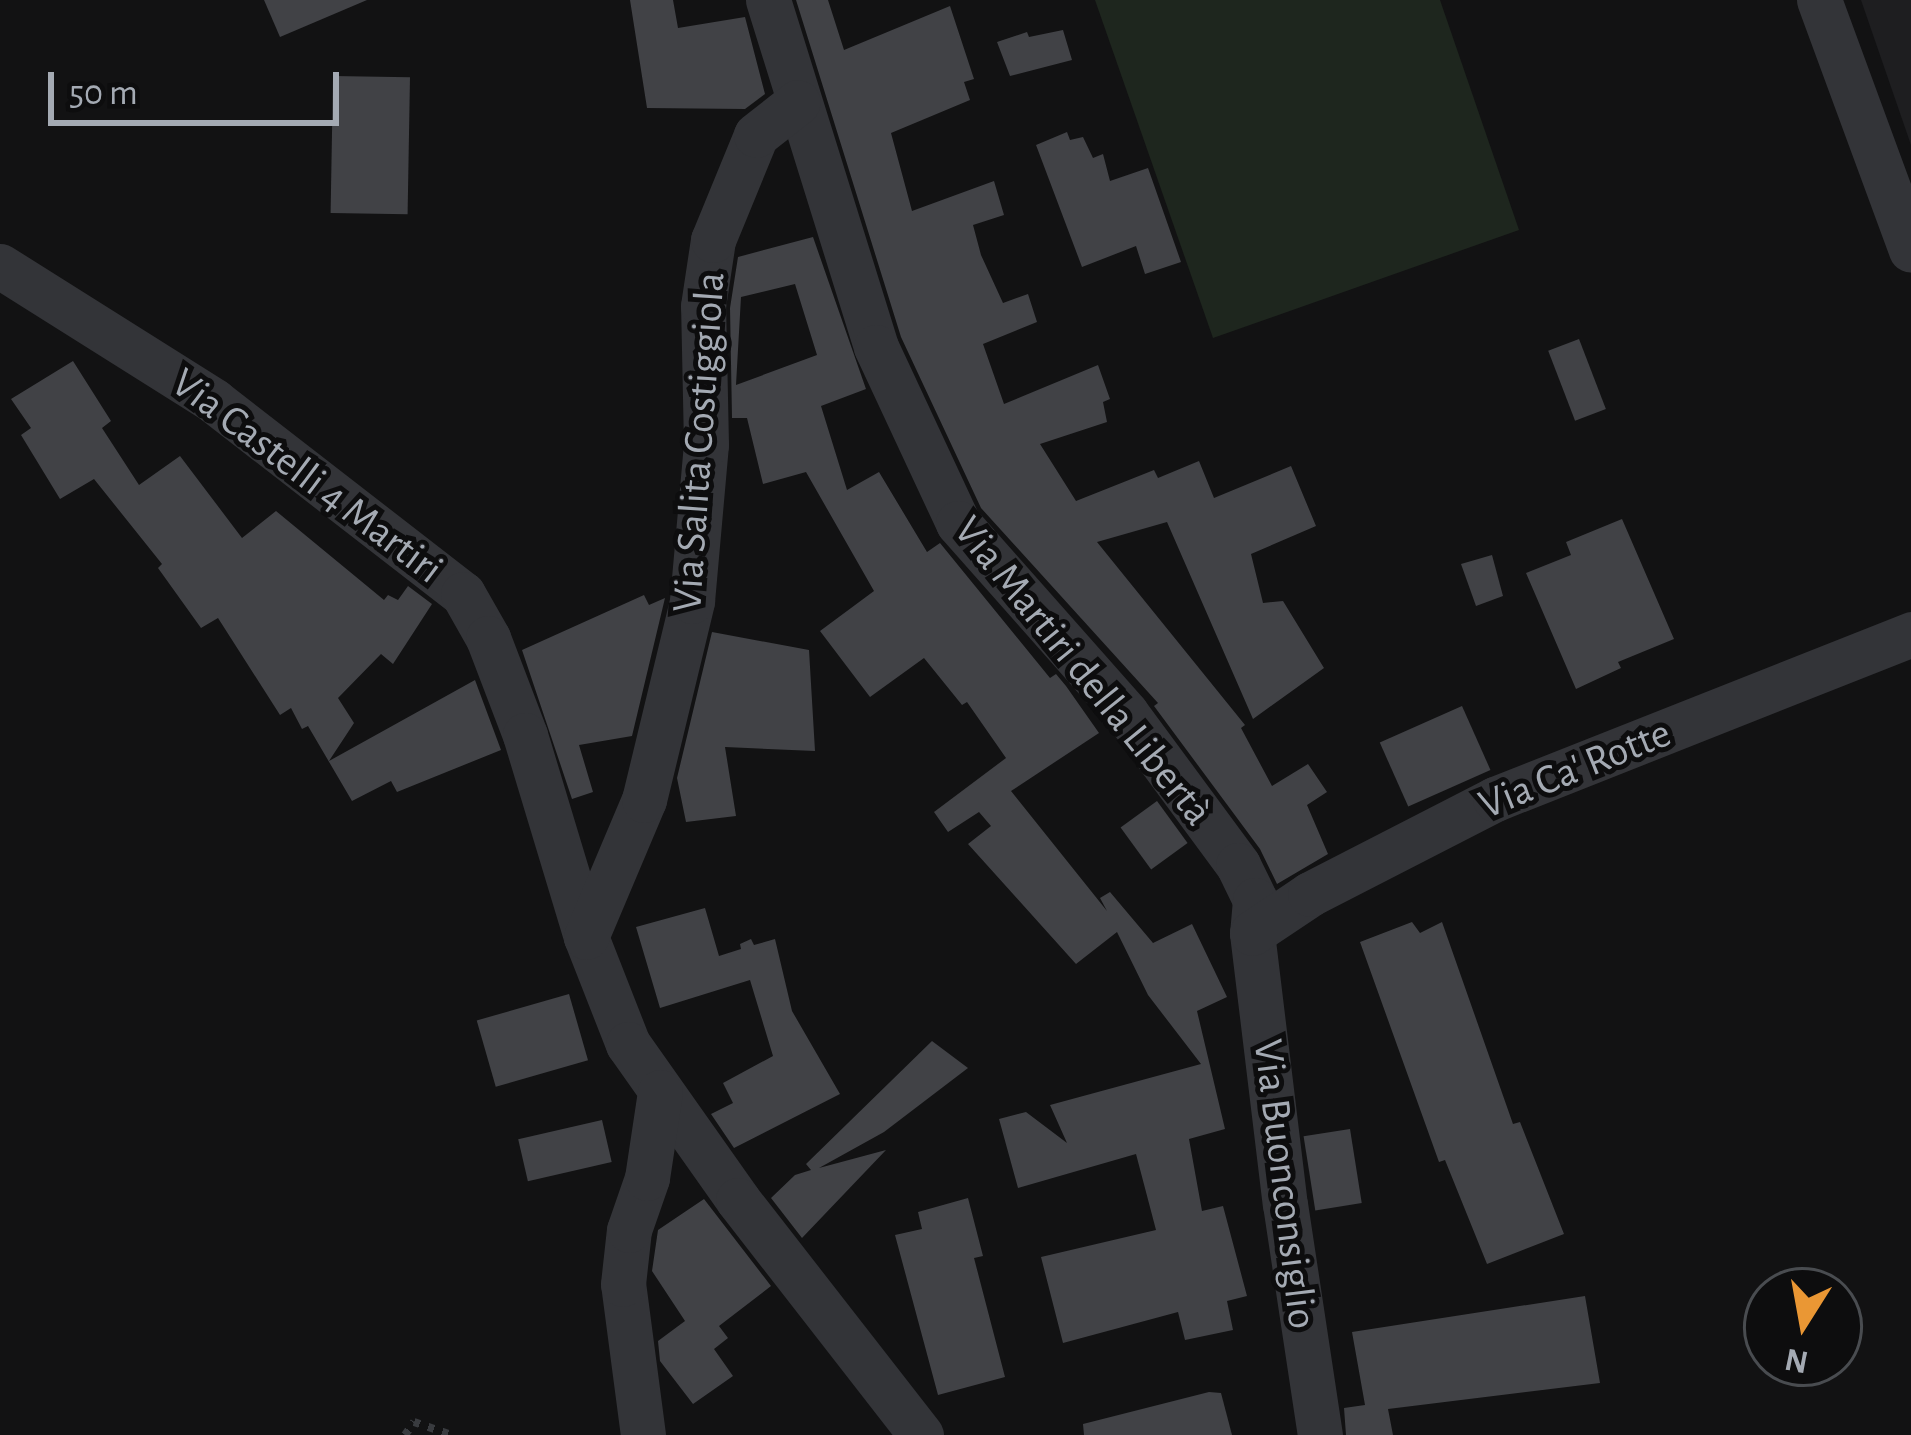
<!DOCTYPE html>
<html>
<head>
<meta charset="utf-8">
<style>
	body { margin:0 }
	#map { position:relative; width:1911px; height:1435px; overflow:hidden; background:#121213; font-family:"Alegreya Sans",sans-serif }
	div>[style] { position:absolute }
	.built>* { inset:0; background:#1e1e20 }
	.green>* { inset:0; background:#1e261e }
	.building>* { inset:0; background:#414246; transform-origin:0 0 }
	.path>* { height:8px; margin-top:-4px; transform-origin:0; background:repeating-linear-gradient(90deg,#393b3f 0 6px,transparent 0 15px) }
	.minor>* { height:45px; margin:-22.5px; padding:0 22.5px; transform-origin:22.5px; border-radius:22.5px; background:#333438 }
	span { translate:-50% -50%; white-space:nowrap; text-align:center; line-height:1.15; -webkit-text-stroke:10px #0d0d0e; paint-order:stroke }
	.street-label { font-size:42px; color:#a4aab3 }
	.north { position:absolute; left:1743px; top:1267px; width:120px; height:120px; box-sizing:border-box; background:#0d0d0e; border:3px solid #494c50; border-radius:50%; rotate:191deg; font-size:33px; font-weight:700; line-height:48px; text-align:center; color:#a4aab3 }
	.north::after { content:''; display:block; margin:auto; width:42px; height:54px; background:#ea9734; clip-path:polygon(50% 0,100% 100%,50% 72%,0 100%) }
	.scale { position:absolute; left:48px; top:72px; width:291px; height:54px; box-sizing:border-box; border:6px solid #a4aab3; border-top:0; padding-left:15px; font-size:36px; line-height:42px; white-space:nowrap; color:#a4aab3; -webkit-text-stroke:9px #0d0d0e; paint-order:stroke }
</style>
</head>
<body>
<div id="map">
	<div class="built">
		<div style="clip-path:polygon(1861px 0,1911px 0,1911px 145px)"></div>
	</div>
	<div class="green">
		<div style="clip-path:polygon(1095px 0,1440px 0,1519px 230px,1213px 338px)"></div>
	</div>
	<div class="building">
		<div style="clip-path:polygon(264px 0,367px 0,280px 37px)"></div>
		<div style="clip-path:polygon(630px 0,673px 0,678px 28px,745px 17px,765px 94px,745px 109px,647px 108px)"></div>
		<div style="clip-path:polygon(796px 0,828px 0,844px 50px,950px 6px,974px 79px,964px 82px,970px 100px,891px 133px,912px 211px,994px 181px,1004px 215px,973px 225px,981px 255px,1003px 303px,1028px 294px,1037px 322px,983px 344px,1004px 404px,1098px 365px,1110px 399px,1103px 402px,1107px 422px,1040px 444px,1076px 501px,1154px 470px,1158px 478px,1199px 461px,1214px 498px,1291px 466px,1316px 526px,1251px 554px,1263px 603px,1283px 601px,1324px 668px,1253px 719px,1167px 522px,1097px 542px,1245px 725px,1241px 728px,1272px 786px,1308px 764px,1327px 792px,1307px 805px,1328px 854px,1277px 884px,1260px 849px,1154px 706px,1158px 703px,981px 508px,901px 337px)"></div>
		<div style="clip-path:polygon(1063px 30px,1072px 60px,1010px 76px,997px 42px,1027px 32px,1029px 37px)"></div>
		<div style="left:333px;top:76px;width:77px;height:137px;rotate:1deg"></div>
		<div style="clip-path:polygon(1067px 132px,1070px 140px,1083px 137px,1093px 158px,1103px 154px,1110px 181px,1148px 168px,1181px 262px,1145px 274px,1136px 246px,1082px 267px,1036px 145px)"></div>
		<div style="clip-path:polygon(evenodd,813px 237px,866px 389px,821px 406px,847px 490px,879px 472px,927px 552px,940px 543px,1050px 678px,1056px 674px,1066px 686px,1099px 733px,1011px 791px,1107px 911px,1100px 898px,1110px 892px,1153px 943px,1192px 924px,1227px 997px,1197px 1011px,1225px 1129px,1189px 1139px,1202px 1211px,1223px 1206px,1247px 1296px,1227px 1301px,1233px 1330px,1185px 1340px,1178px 1312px,1063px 1343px,1041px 1257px,1156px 1230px,1136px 1154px,1018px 1188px,999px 1119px,1026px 1112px,1067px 1143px,1050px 1105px,1201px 1064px,1148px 995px,1117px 932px,1076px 964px,968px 844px,991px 826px,979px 812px,948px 832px,934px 812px,1006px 758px,967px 702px,962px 705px,924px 658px,870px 697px,820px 631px,874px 591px,806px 472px,763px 484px,747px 418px,732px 418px,730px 308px,738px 257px,813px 237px,795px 284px,817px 355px,736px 385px,741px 297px,795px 284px)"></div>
		<div style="left:1579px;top:339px;width:75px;height:33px;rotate:69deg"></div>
		<div style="clip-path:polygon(73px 361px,111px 421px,102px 428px,139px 485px,180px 456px,242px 538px,276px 511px,384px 600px,388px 595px,398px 600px,408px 586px,432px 604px,393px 664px,381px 654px,338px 698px,354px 723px,329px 761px,475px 680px,501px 750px,397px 792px,391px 781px,352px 801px,308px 726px,302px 729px,291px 708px,280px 715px,218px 618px,201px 628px,158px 568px,162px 564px,94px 479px,60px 499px,21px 435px,31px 428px,11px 399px)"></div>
		<div style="clip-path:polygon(1622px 519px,1674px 639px,1618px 662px,1621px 668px,1576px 689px,1526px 573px,1571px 555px,1566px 542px)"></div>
		<div style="clip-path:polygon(1492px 555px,1503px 596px,1476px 606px,1461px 564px)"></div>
		<div style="clip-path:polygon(644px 595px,649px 605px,665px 598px,632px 736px,579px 745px,593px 792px,572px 799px,522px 650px)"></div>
		<div style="clip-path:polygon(712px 632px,809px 650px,815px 751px,725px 747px,736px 816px,686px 822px,677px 778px)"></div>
		<div style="left:1462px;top:706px;width:70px;height:90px;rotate:66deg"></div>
		<div style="left:1157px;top:801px;width:52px;height:45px;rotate:54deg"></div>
		<div style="clip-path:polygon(705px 908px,719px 956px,741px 949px,740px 944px,751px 939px,754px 945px,775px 939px,792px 1011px,840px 1094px,734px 1148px,711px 1114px,733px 1103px,723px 1083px,773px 1056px,750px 980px,660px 1008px,636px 927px)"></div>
		<div style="clip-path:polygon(1412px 922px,1420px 933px,1442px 922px,1513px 1124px,1520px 1122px,1564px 1234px,1487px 1264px,1445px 1160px,1439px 1162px,1360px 942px)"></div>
		<div style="left:569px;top:994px;width:69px;height:96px;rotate:74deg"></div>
		<div style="clip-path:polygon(932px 1041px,968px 1068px,884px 1132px,819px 1168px,886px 1150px,802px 1238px,771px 1198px,795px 1175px,811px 1170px,806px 1164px)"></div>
		<div style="left:602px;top:1120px;width:43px;height:86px;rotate:77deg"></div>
		<div style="left:1350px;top:1129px;width:75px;height:47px;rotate:81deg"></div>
		<div style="clip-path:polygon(968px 1198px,983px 1256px,974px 1258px,1005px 1377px,938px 1395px,895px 1235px,922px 1229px,918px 1212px)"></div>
		<div style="clip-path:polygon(704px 1199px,771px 1286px,719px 1326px,728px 1338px,714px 1349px,733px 1376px,693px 1404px,660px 1361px,658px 1341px,685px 1321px,652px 1271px,658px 1230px)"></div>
		<div style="clip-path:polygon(1585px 1296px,1600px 1383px,1388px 1409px,1393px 1435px,1346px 1435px,1344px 1408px,1365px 1405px,1352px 1332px)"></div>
		<div style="clip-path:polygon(1209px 1392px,1221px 1393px,1232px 1435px,1084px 1435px,1083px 1424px)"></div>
	</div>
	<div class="path">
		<div style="left:405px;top:1435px;width:16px;rotate:-55deg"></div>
		<div style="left:414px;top:1422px;width:39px;rotate:19deg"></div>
	</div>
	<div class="minor">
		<div style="left:768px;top:0;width:363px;rotate:72.7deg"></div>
		<div style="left:876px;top:347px;width:194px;rotate:65deg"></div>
		<div style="left:958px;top:523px;width:254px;rotate:48.5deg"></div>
		<div style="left:1126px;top:713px;width:189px;rotate:53.6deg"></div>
		<div style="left:1238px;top:865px;width:39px;rotate:64deg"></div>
		<div style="left:1255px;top:900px;width:33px;rotate:95deg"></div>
		<div style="left:1252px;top:933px;width:273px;rotate:83.1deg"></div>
		<div style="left:1285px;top:1204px;width:234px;rotate:81.4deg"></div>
		<div style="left:1819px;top:0;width:266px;rotate:69.8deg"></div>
		<div style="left:0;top:266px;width:253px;rotate:32.2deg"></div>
		<div style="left:214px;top:401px;width:315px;rotate:37.8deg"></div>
		<div style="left:463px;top:594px;width:51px;rotate:60.4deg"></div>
		<div style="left:488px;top:638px;width:104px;rotate:69.1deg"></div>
		<div style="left:525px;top:735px;width:211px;rotate:73.2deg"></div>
		<div style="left:586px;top:937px;width:115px;rotate:68.6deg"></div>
		<div style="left:628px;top:1044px;width:191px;rotate:54.8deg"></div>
		<div style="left:738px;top:1200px;width:298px;rotate:52.1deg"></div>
		<div style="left:1252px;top:933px;width:70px;rotate:-33.9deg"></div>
		<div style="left:1310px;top:894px;width:208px;rotate:-27.2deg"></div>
		<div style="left:1495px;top:799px;width:448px;rotate:-21.6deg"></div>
		<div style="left:586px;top:937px;width:149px;rotate:-67.1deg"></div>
		<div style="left:644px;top:800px;width:205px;rotate:-76.4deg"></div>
		<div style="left:692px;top:601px;width:157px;rotate:-84.9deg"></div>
		<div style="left:706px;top:445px;width:139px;rotate:-91.2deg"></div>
		<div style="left:703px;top:306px;width:67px;rotate:-81.4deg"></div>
		<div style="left:713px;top:240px;width:113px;rotate:-67.7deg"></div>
		<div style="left:756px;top:135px;width:53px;rotate:-38.2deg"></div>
		<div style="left:643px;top:1435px;width:152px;rotate:-97.5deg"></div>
		<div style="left:623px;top:1284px;width:54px;rotate:-83.7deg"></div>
		<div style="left:629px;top:1230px;width:55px;rotate:-70.9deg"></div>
		<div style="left:647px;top:1178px;width:87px;rotate:-81.4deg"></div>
	</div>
	<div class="street-label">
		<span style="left:699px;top:442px;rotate:-86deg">Via Salita Costiggiola</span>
		<span style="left:307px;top:476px;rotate:37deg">Via Castelli 4 Martiri</span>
		<span style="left:1083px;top:671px;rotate:51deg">Via Martiri della Libertà</span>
		<span style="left:1575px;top:769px;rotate:-22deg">Via Ca' Rotte</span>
		<span style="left:1285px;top:1184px;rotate:83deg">Via Buonconsiglio</span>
	</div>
	<div class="north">N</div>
	<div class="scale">50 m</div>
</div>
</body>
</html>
